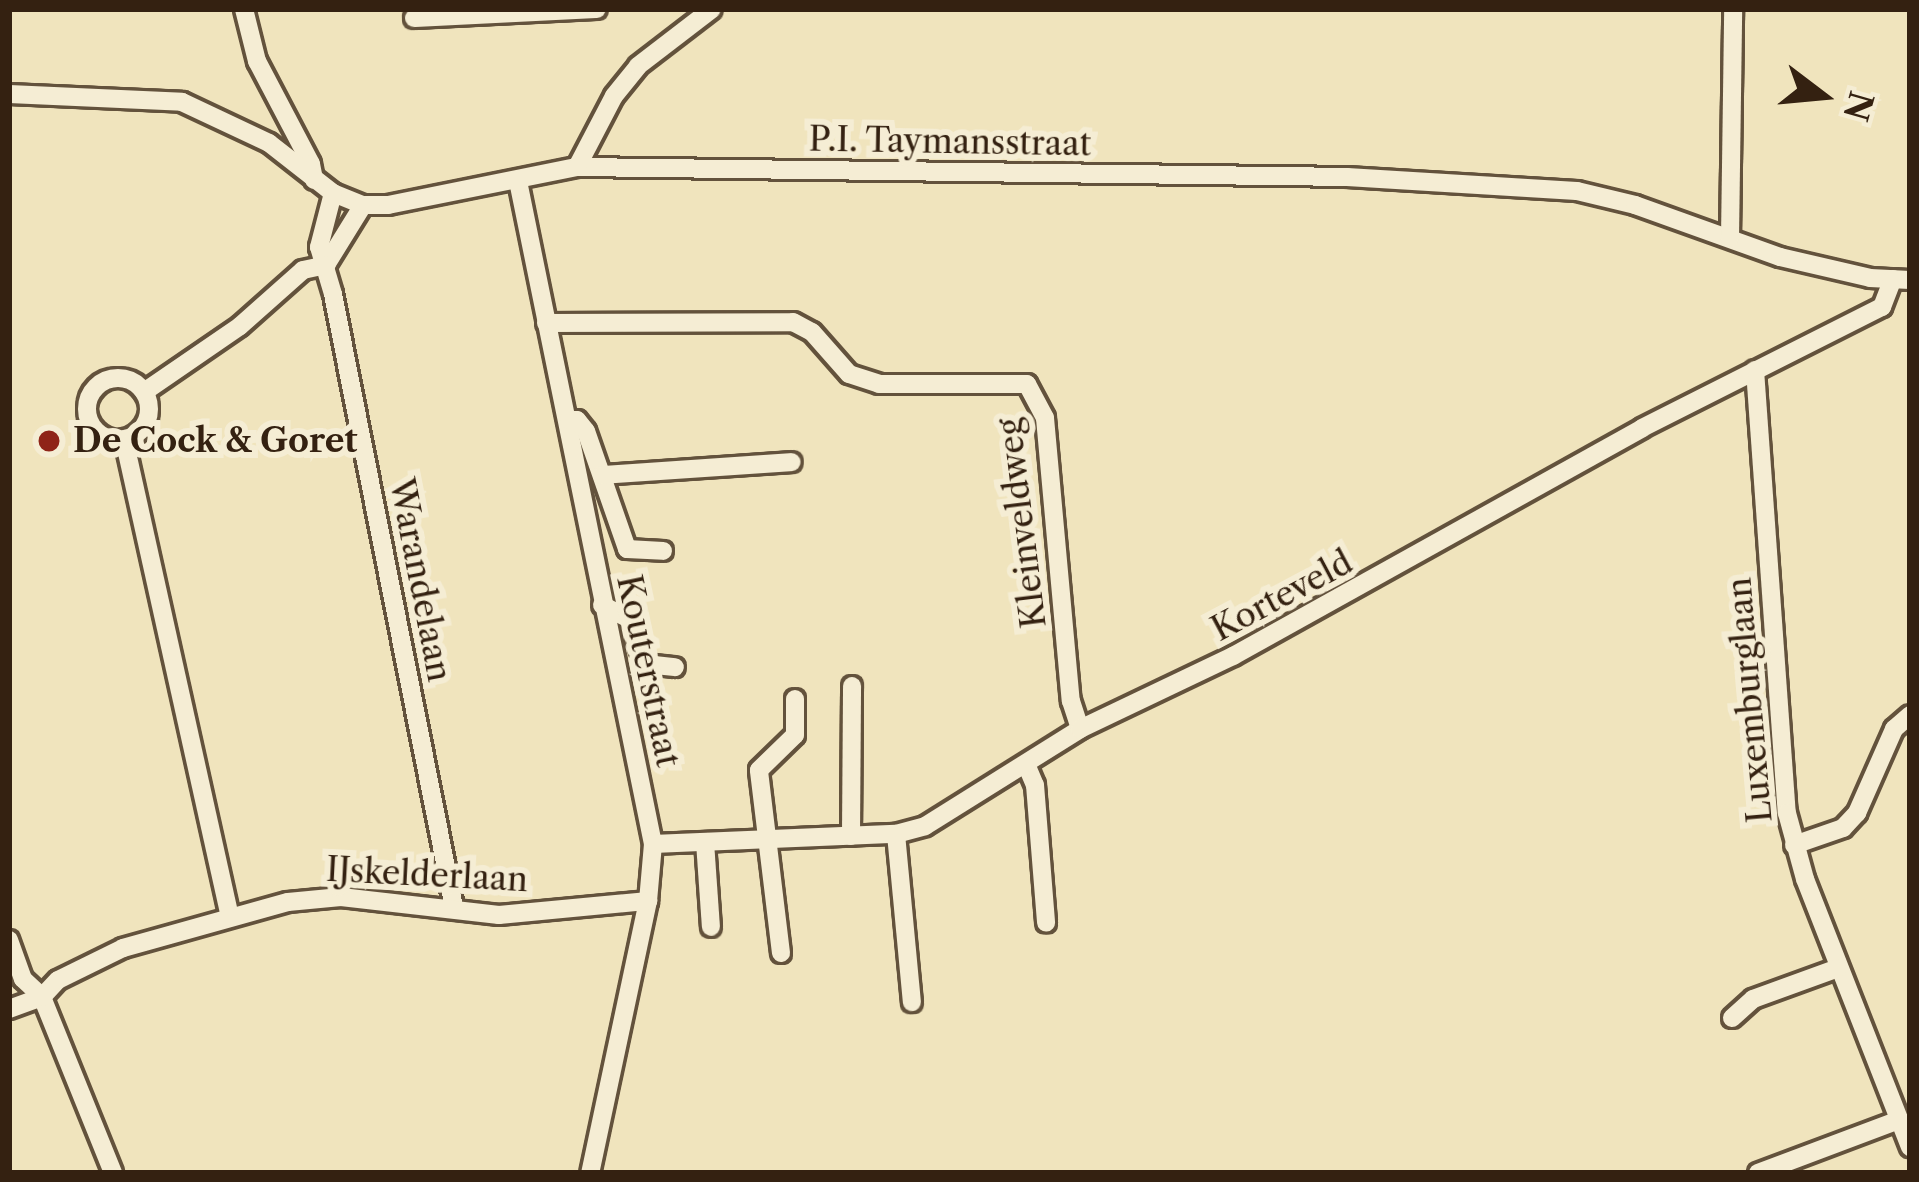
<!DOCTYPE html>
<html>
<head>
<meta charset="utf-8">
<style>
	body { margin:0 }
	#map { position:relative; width:1919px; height:1182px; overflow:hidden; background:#f0e4bd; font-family:"Libre Caslon Text",serif }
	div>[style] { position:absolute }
	.roads { filter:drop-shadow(3px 0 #63523c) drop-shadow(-3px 0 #63523c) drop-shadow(0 3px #63523c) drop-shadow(0 -3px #63523c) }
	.minor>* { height:18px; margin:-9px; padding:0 9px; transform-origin:9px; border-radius:9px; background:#f5edd4 }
	.minor>.ring { margin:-9px; padding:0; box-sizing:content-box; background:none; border:18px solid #f5edd4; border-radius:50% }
	.dots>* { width:33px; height:33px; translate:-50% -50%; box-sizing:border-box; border:6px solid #f5edd4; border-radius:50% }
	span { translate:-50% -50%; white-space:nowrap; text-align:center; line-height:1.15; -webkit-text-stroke:12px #f5edd4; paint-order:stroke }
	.street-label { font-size:33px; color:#342111 }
	.poi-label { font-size:33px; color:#342111; font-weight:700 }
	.left { translate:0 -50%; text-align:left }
	.frame { position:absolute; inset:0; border:12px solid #342111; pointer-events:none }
	.north { position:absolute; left:1763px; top:36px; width:120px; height:120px; -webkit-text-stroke:9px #f5edd4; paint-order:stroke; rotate:106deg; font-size:33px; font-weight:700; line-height:48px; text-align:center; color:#342111 }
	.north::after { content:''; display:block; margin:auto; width:42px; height:54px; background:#342111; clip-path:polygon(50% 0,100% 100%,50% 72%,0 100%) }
</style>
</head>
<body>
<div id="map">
	<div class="roads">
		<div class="minor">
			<div style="left:244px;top:9px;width:54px;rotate:76deg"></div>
			<div style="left:257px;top:61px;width:116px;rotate:62.3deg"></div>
			<div style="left:311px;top:164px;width:16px;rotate:79deg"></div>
			<div style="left:414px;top:18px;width:183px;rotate:-2.8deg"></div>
			<div style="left:9px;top:94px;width:173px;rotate:2.6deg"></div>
			<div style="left:182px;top:102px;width:96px;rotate:25.2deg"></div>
			<div style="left:269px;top:143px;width:81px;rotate:38deg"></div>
			<div style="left:333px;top:193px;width:32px;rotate:22deg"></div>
			<div style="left:363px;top:205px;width:25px"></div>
			<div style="left:388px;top:205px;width:193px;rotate:-11.4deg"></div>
			<div style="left:577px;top:167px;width:770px;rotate:0.74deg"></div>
			<div style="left:1347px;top:177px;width:230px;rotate:3.5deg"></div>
			<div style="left:1577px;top:191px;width:60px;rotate:13.6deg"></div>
			<div style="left:1635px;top:205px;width:154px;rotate:19.7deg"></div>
			<div style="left:1780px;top:257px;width:92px;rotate:13.1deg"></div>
			<div style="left:1870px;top:278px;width:40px;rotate:2.9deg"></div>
			<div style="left:577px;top:167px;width:80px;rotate:-62.5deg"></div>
			<div style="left:614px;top:96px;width:38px;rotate:-51deg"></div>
			<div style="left:638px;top:66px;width:93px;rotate:-37.6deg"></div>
			<div style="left:518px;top:181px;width:677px;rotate:78.49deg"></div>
			<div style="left:653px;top:844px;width:57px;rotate:95deg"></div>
			<div style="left:648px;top:901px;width:278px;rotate:102deg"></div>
			<div style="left:333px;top:193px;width:56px;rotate:104.5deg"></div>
			<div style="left:319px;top:247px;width:49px;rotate:73.4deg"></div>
			<div style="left:333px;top:294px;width:626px;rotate:78.85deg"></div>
			<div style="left:1730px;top:238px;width:229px;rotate:-89.2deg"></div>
			<div style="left:326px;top:265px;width:70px;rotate:-58.3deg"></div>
			<div style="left:546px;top:323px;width:247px;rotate:-0.2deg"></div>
			<div style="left:793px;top:322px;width:21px;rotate:28deg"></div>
			<div style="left:812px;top:332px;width:56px;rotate:48.6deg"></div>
			<div style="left:849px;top:374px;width:32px;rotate:18deg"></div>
			<div style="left:879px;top:384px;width:148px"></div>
			<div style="left:1027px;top:384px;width:38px;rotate:62deg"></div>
			<div style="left:1045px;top:418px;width:284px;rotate:84.8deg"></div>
			<div style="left:1071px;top:701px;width:29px;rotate:72deg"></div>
			<div style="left:1755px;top:370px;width:444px;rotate:85.9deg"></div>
			<div style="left:1787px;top:813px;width:68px;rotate:74.7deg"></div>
			<div style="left:1805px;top:879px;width:288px;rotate:68.6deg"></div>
			<div class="ring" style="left:87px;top:378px;width:44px;height:44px"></div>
			<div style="left:144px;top:392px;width:116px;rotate:-34.5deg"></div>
			<div style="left:240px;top:326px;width:84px;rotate:-41.6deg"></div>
			<div style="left:303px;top:270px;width:24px;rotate:-12deg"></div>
			<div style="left:569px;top:420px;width:8px"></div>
			<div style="left:577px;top:420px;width:14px;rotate:51deg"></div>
			<div style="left:586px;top:431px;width:125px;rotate:70.8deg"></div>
			<div style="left:627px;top:549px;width:36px;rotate:3deg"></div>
			<div style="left:124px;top:439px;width:489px;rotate:77.5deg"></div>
			<div style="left:602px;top:475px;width:190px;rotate:-3.9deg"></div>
			<div style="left:602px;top:605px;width:29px;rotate:27deg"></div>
			<div style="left:628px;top:618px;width:49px;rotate:69.7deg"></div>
			<div style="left:645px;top:664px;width:30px;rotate:6deg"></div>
			<div style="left:1026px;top:764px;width:23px;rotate:67deg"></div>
			<div style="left:1035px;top:785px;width:138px;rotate:85.4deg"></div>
			<div style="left:896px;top:834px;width:169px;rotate:84.6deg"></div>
			<div style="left:851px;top:836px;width:150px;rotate:-89.6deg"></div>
			<div style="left:705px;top:842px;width:85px;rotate:86deg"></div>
			<div style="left:653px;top:844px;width:243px;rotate:-2.4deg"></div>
			<div style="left:896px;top:834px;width:30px;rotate:-15deg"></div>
			<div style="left:925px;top:826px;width:183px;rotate:-32deg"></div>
			<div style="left:1080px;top:729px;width:170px;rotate:-25.5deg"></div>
			<div style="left:1233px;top:656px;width:468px;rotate:-29.1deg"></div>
			<div style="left:1642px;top:428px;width:269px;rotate:-26.8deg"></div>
			<div style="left:1882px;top:307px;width:30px;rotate:-69deg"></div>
			<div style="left:1794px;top:845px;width:52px;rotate:-19.1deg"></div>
			<div style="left:1843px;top:828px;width:21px;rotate:-47deg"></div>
			<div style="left:1857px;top:813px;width:92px;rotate:-66.2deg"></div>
			<div style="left:1894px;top:729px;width:21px;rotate:-41deg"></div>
			<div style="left:9px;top:940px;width:41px;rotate:70.3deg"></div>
			<div style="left:23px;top:979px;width:26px;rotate:43deg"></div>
			<div style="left:42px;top:997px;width:190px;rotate:68deg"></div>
			<div style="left:781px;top:953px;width:184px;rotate:-96.9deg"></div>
			<div style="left:759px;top:770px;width:50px;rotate:-44.2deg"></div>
			<div style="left:795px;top:735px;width:36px;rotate:-90deg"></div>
			<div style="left:9px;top:1009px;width:35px;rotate:-20deg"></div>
			<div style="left:42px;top:997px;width:23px;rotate:-47deg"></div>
			<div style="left:58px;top:980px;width:72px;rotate:-26.2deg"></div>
			<div style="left:123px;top:948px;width:171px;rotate:-15.6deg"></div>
			<div style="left:288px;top:902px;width:53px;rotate:-5.4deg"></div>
			<div style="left:341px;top:897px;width:159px;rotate:6.5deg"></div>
			<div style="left:499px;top:915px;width:150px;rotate:-5.4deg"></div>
			<div style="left:1732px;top:1018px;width:28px;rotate:-42deg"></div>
			<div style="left:1753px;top:999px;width:90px;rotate:-20deg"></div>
			<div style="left:1758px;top:1173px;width:151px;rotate:-20.6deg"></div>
		</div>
	</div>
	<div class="dots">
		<div style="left:49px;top:441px;background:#8f2418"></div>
	</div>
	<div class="street-label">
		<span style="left:950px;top:142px;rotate:1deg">P.I. Taymansstraat</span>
		<span style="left:1022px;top:523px;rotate:-97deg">Kleinveldweg</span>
		<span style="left:420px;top:580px;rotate:79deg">Warandelaan</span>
		<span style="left:1282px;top:596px;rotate:-28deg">Korteveld</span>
		<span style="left:648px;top:671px;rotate:78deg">Kouterstraat</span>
		<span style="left:1750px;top:700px;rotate:-95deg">Luxemburglaan</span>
		<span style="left:427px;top:875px;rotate:3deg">IJskelderlaan</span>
	</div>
	<div class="poi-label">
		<span class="left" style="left:73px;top:441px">De Cock &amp; Goret</span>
	</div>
	<div class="frame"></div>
	<div class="north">N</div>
</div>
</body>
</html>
